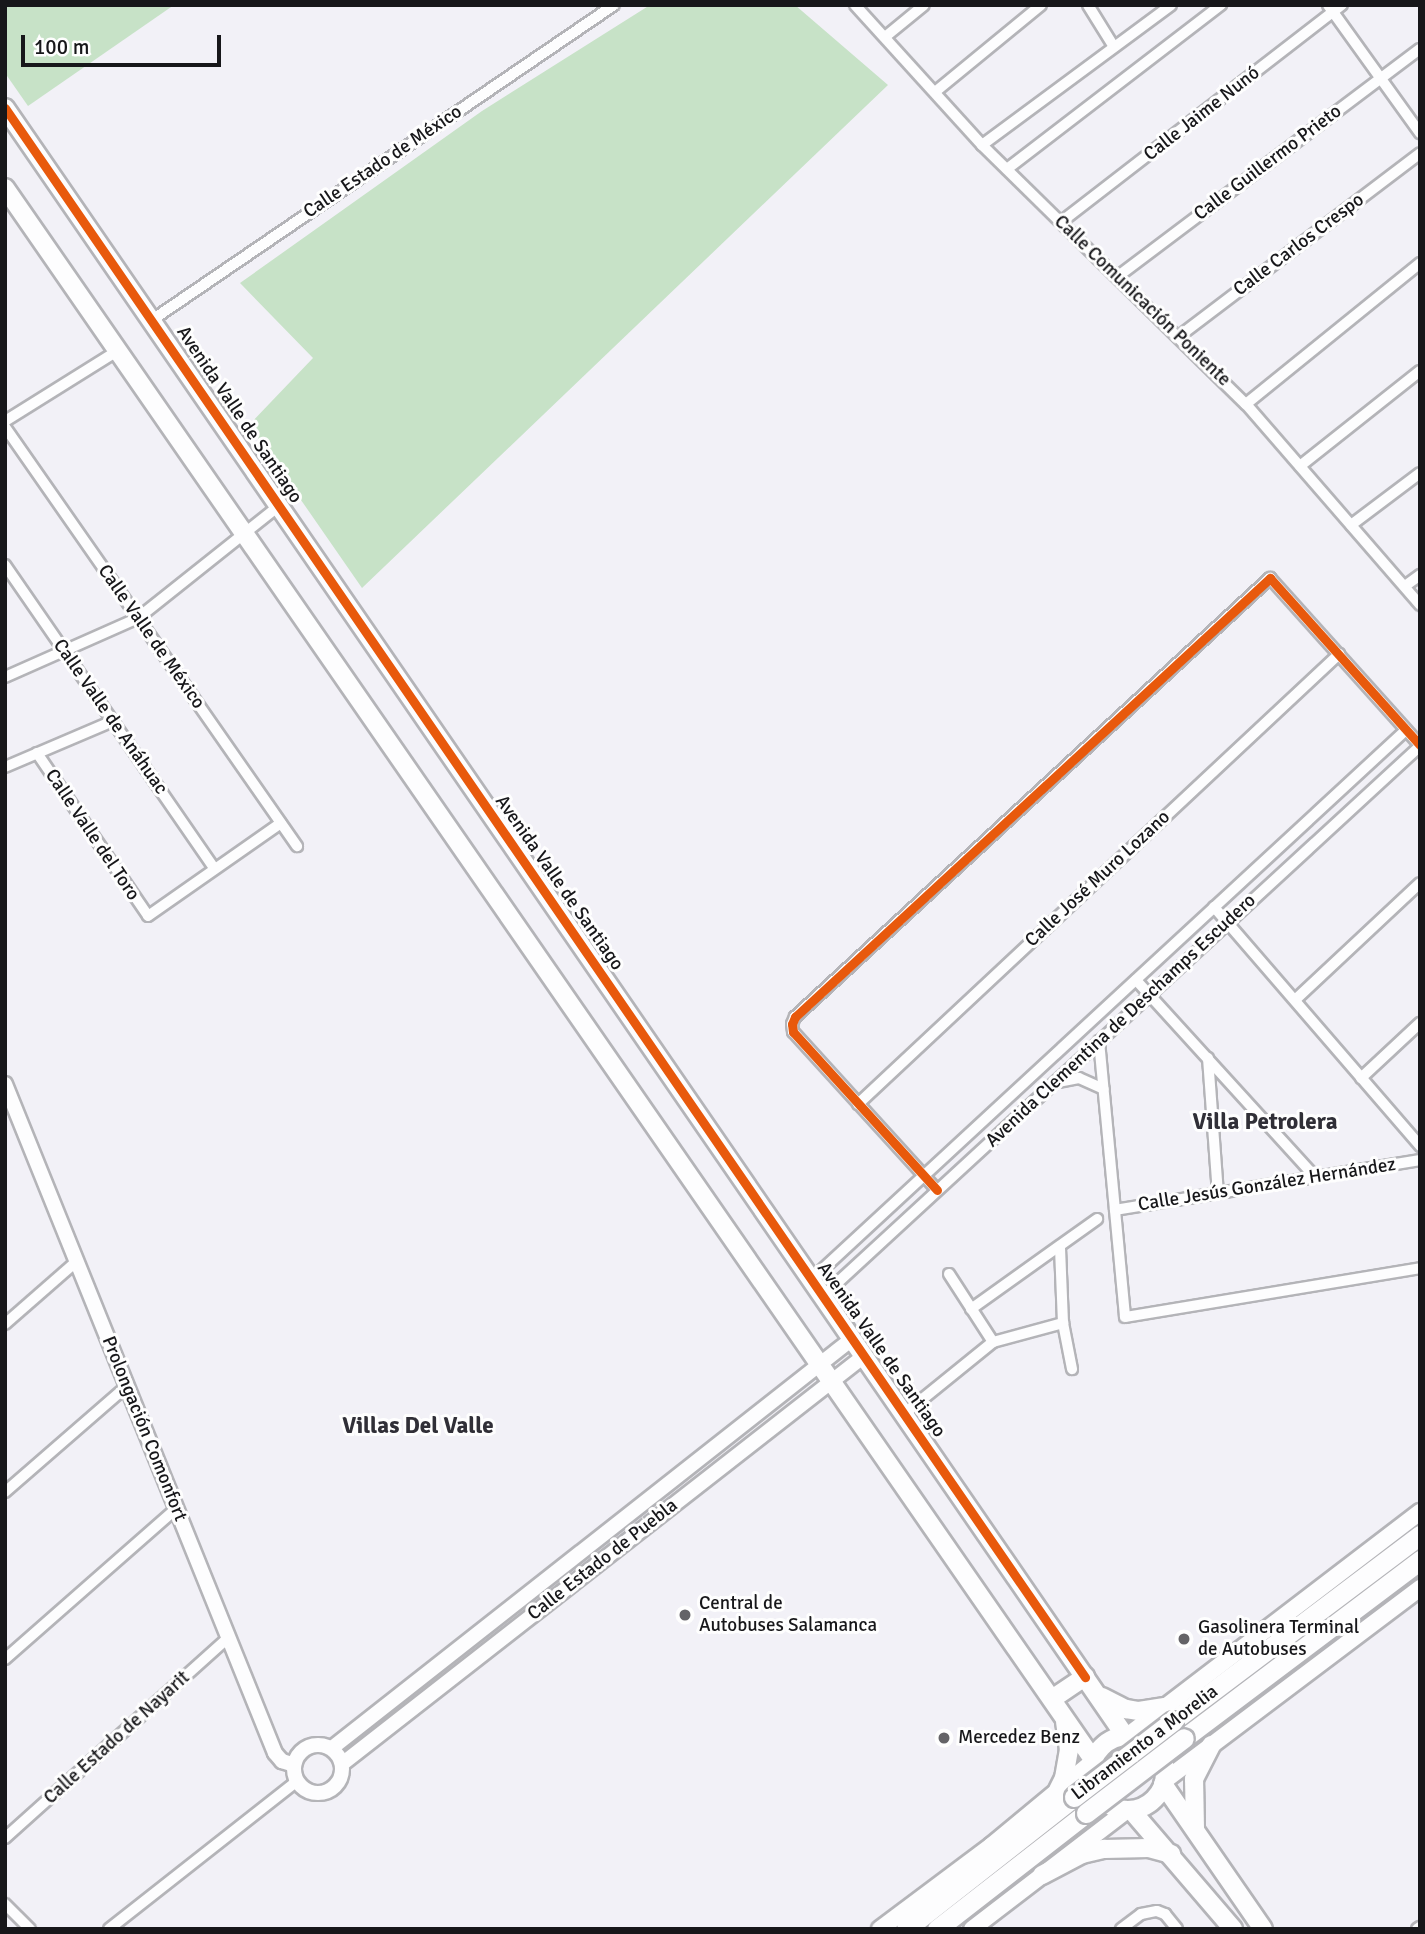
<!DOCTYPE html>
<html>
<head>
<meta charset="utf-8">
<style>
	body { margin:0 }
	#map { position:relative; width:1425px; height:1934px; overflow:hidden; background:#f2f1f7; font-family:Signika,sans-serif }
	div>[style] { position:absolute }
	.green>* { inset:0; background:#c7e2c7 }
	.roads { filter:drop-shadow(2px 0 #b4b4b8) drop-shadow(-2px 0 #b4b4b8) drop-shadow(0 2px #b4b4b8) drop-shadow(0 -2px #b4b4b8) }
	.minor>* { height:10px; margin:-5px; padding:0 5px; transform-origin:5px; border-radius:5px; background:#fdfdfe }
	.tertiary>* { height:14px; margin:-7px; padding:0 7px; transform-origin:7px; border-radius:7px; background:#fdfdfe }
	.tertiary>.ring { margin:-7px; padding:0; box-sizing:content-box; background:none; border:14px solid #fdfdfe; border-radius:50% }
	.secondary>* { height:16px; margin:-8px; padding:0 8px; transform-origin:8px; border-radius:8px; background:#fdfdfe }
	.primary>* { height:18px; margin:-9px; padding:0 9px; transform-origin:9px; border-radius:9px; background:#fdfdfe }
	.primary>.ring { margin:-9px; padding:0; box-sizing:content-box; background:none; border:18px solid #fdfdfe; border-radius:50% }
	.trunk>* { height:19px; margin:-9.5px; padding:0 9.5px; transform-origin:9.5px; border-radius:9.5px; background:#fdfdfe }
	.bridges { filter:drop-shadow(2px 0 #b4b4b8) drop-shadow(-2px 0 #b4b4b8) drop-shadow(0 2px #b4b4b8) drop-shadow(0 -2px #b4b4b8) }
	.trunk-bridge>* { height:19px; margin:-9.5px; padding:0 9.5px; transform-origin:9.5px; border-radius:9.5px; background:#fdfdfe }
	.cycleway>* { height:9px; margin:-4.5px; padding:0 4.5px; transform-origin:4.5px; border-radius:4.5px; background:#e8590c }
	.dots>* { width:19px; height:19px; translate:-50% -50%; box-sizing:border-box; border:4px solid #fefefe; border-radius:50% }
	span { translate:-50% -50%; white-space:nowrap; text-align:center; line-height:1.15; -webkit-text-stroke:6px #fefefe; paint-order:stroke }
	.street-label { font-size:19px; color:#17171a }
	.poi-label { font-size:19px; color:#17171a }
	.left { translate:0 -50%; text-align:left }
	.quarter-label { font-size:23px; color:#302f37; font-weight:700 }
	.frame { position:absolute; inset:0; border:7px solid #17171a; pointer-events:none }
	.scale { position:absolute; left:21px; top:35px; width:200px; height:32px; box-sizing:border-box; border:4px solid #17171a; border-top:0; padding-left:9px; font-size:21px; line-height:24px; white-space:nowrap; color:#17171a; -webkit-text-stroke:5px #fefefe; paint-order:stroke }
</style>
</head>
<body>
<div id="map">
	<div class="green">
		<div style="clip-path:polygon(5px 5px,174px 5px,28px 106px,5px 73px)"></div>
		<div style="clip-path:polygon(650px 5px,795px 5px,888px 85px,362px 588px,249px 425px,313px 358px,240px 283px,482px 111px)"></div>
	</div>
	<div class="roads">
		<div class="minor">
			<div style="left:855px;top:5px;width:189px;rotate:47.8deg"></div>
			<div style="left:982px;top:145px;width:370px;rotate:44.5deg"></div>
			<div style="left:1246px;top:404px;width:266px;rotate:49.1deg"></div>
			<div style="left:1088px;top:5px;width:49px;rotate:58.2deg"></div>
			<div style="left:1328px;top:5px;width:158px;rotate:54.3deg"></div>
			<div style="left:885px;top:37px;width:50px;rotate:-39.4deg"></div>
			<div style="left:935px;top:92px;width:137px;rotate:-39.4deg"></div>
			<div style="left:982px;top:145px;width:235px;rotate:-36.5deg"></div>
			<div style="left:1007px;top:169px;width:270px;rotate:-37.5deg"></div>
			<div style="left:1061px;top:222px;width:355px;rotate:-37.7deg"></div>
			<div style="left:1117px;top:277px;width:379px;rotate:-37deg"></div>
			<div style="left:152px;top:320px;width:559px;rotate:-34.29deg"></div>
			<div style="left:1178px;top:337px;width:304px;rotate:-37.2deg"></div>
			<div style="left:1246px;top:404px;width:224px;rotate:-39deg"></div>
			<div style="left:5px;top:421px;width:132px;rotate:-32deg"></div>
			<div style="left:5px;top:427px;width:511px;rotate:55.13deg"></div>
			<div style="left:1300px;top:466px;width:153px;rotate:-38.4deg"></div>
			<div style="left:1351px;top:525px;width:86px;rotate:-37deg"></div>
			<div style="left:5px;top:565px;width:369px;rotate:55.4deg"></div>
			<div style="left:1405px;top:586px;width:19px;rotate:-36deg"></div>
			<div style="left:5px;top:677px;width:145px;rotate:-23.9deg"></div>
			<div style="left:138px;top:618px;width:180px;rotate:-38.5deg"></div>
			<div style="left:37px;top:753px;width:197px;rotate:55.7deg"></div>
			<div style="left:148px;top:916px;width:162px;rotate:-35deg"></div>
			<div style="left:5px;top:767px;width:117px;rotate:-23.1deg"></div>
			<div style="left:1214px;top:907px;width:316px;rotate:49.2deg"></div>
			<div style="left:1136px;top:980px;width:266px;rotate:47.7deg"></div>
			<div style="left:1295px;top:1000px;width:171px;rotate:-43.1deg"></div>
			<div style="left:1099px;top:1041px;width:277px;rotate:84.6deg"></div>
			<div style="left:1125px;top:1317px;width:299px;rotate:-9.4deg"></div>
			<div style="left:1208px;top:1058px;width:135px;rotate:85.8deg"></div>
			<div style="left:1361px;top:1078px;width:81px;rotate:-43deg"></div>
			<div style="left:1058px;top:1082px;width:21px;rotate:-11deg"></div>
			<div style="left:1079px;top:1078px;width:27px;rotate:24deg"></div>
			<div style="left:858px;top:1104px;width:659px;rotate:-43.09deg"></div>
			<div style="left:937px;top:1190px;width:214px;rotate:-132.3deg"></div>
			<div style="left:793px;top:1032px;width:8px;rotate:-97deg"></div>
			<div style="left:792px;top:1024px;width:8px;rotate:-67deg"></div>
			<div style="left:795px;top:1017px;width:647px;rotate:-42.74deg"></div>
			<div style="left:1270px;top:578px;width:224px;rotate:48.1deg"></div>
			<div style="left:1115px;top:1210px;width:309px;rotate:-9.3deg"></div>
			<div style="left:1060px;top:1248px;width:75px;rotate:87.7deg"></div>
			<div style="left:1063px;top:1323px;width:47px;rotate:78.9deg"></div>
			<div style="left:949px;top:1274px;width:81px;rotate:57.1deg"></div>
			<div style="left:811px;top:1280px;width:810px;rotate:-42.75deg"></div>
			<div style="left:823px;top:1296px;width:812px;rotate:-42.65deg"></div>
			<div style="left:971px;top:1309px;width:155px;rotate:-35.5deg"></div>
			<div style="left:5px;top:1324px;width:96px;rotate:-41.2deg"></div>
			<div style="left:904px;top:1414px;width:114px;rotate:-39deg"></div>
			<div style="left:993px;top:1342px;width:73px;rotate:-15.2deg"></div>
			<div style="left:5px;top:1492px;width:162px;rotate:-41deg"></div>
			<div style="left:5px;top:1659px;width:227px;rotate:-41.3deg"></div>
			<div style="left:5px;top:1838px;width:300px;rotate:-41.9deg"></div>
			<div style="left:5px;top:1904px;width:35px;rotate:45deg"></div>
			<div style="left:109px;top:1929px;width:239px;rotate:-38.2deg"></div>
			<div style="left:1121px;top:1929px;width:25px;rotate:-37deg"></div>
			<div style="left:1141px;top:1914px;width:16px;rotate:-11deg"></div>
			<div style="left:1157px;top:1911px;width:9px;rotate:21deg"></div>
			<div style="left:1165px;top:1914px;width:19px;rotate:51deg"></div>
			<div style="left:1417px;top:1929px;width:4px;rotate:-34deg"></div>
		</div>
		<div class="tertiary">
			<div style="left:5px;top:1084px;width:721px;rotate:68.02deg"></div>
			<div style="left:275px;top:1753px;width:11px;rotate:49deg"></div>
			<div style="left:282px;top:1761px;width:13px;rotate:18deg"></div>
			<div class="ring" style="left:294px;top:1745px;width:34px;height:34px"></div>
			<div style="left:332px;top:1748px;width:662px;rotate:-38.19deg"></div>
			<div style="left:342px;top:1764px;width:663px;rotate:-38.01deg"></div>
		</div>
		<div class="secondary">
			<div style="left:1127px;top:1736px;width:369px;rotate:-37.4deg"></div>
			<div style="left:1164px;top:1781px;width:321px;rotate:-37deg"></div>
			<div style="left:880px;top:1929px;width:139px;rotate:-36.8deg"></div>
			<div style="left:991px;top:1846px;width:131px;rotate:-39.7deg"></div>
			<div style="left:972px;top:1929px;width:195px;rotate:-37.5deg"></div>
		</div>
		<div class="primary">
			<div style="left:5px;top:108px;width:1976px;rotate:55.47deg"></div>
			<div style="left:5px;top:188px;width:1911px;rotate:55.3deg"></div>
			<div style="left:1102px;top:1697px;width:27px;rotate:27deg"></div>
			<div style="left:1126px;top:1709px;width:13px;rotate:9deg"></div>
			<div style="left:1139px;top:1711px;width:26px;rotate:-9deg"></div>
			<div style="left:1052px;top:1699px;width:40px;rotate:-34deg"></div>
			<div class="ring" style="left:1091px;top:1736px;width:56px;height:56px"></div>
			<div style="left:1163px;top:1784px;width:176px;rotate:55.4deg"></div>
			<div style="left:1058px;top:1790px;width:13px;rotate:-63deg"></div>
			<div style="left:1064px;top:1778px;width:28px;rotate:-80deg"></div>
			<div style="left:1069px;top:1750px;width:28px;rotate:-98deg"></div>
			<div style="left:1131px;top:1810px;width:157px;rotate:49.4deg"></div>
			<div style="left:1195px;top:1829px;width:50px;rotate:-91.1deg"></div>
			<div style="left:1194px;top:1779px;width:38px;rotate:-63deg"></div>
			<div style="left:1042px;top:1875px;width:45px;rotate:-27.7deg"></div>
			<div style="left:1082px;top:1854px;width:23px;rotate:-13deg"></div>
			<div style="left:1104px;top:1849px;width:45px;rotate:-1.3deg"></div>
			<div style="left:1149px;top:1848px;width:23px;rotate:15deg"></div>
		</div>
		<div class="trunk">
			<div style="left:1173px;top:1721px;width:309px;rotate:-37deg"></div>
			<div style="left:1184px;top:1738px;width:296px;rotate:-37deg"></div>
			<div style="left:906px;top:1929px;width:214px;rotate:-38.2deg"></div>
			<div style="left:937px;top:1929px;width:189px;rotate:-37.9deg"></div>
		</div>
	</div>
	<div class="bridges">
		<div class="trunk-bridge">
			<div style="left:1074px;top:1797px;width:125px;rotate:-37.5deg"></div>
			<div style="left:1086px;top:1813px;width:123px;rotate:-37.4deg"></div>
		</div>
	</div>
	<div class="cycleway">
		<div style="left:5px;top:108px;width:1905px;rotate:55.46deg"></div>
		<div style="left:937px;top:1190px;width:214px;rotate:-132.3deg"></div>
		<div style="left:793px;top:1032px;width:8px;rotate:-97deg"></div>
		<div style="left:792px;top:1024px;width:8px;rotate:-67deg"></div>
		<div style="left:795px;top:1017px;width:647px;rotate:-42.74deg"></div>
		<div style="left:1270px;top:578px;width:224px;rotate:48.1deg"></div>
	</div>
	<div class="dots">
		<div style="left:685px;top:1615px;background:#646367"></div>
		<div style="left:1184px;top:1639px;background:#646367"></div>
		<div style="left:944px;top:1738px;background:#646367"></div>
	</div>
	<div class="street-label">
		<span style="left:1202px;top:114px;rotate:-38deg">Calle Jaime Nunó</span>
		<span style="left:383px;top:162px;rotate:-34deg">Calle Estado de México</span>
		<span style="left:1268px;top:163px;rotate:-37deg">Calle Guillermo Prieto</span>
		<span style="left:1299px;top:245px;rotate:-37deg">Calle Carlos Crespo</span>
		<span style="left:1142px;top:301px;rotate:44deg">Calle Comunicación Poniente</span>
		<span style="left:239px;top:415px;rotate:56deg">Avenida Valle de Santiago</span>
		<span style="left:151px;top:637px;rotate:55deg">Calle Valle de México</span>
		<span style="left:110px;top:717px;rotate:55deg">Calle Valle de Anáhuac</span>
		<span style="left:92px;top:835px;rotate:56deg">Calle Valle del Toro</span>
		<span style="left:1098px;top:879px;rotate:-43deg">Calle José Muro Lozano</span>
		<span style="left:559px;top:883px;rotate:55deg">Avenida Valle de Santiago</span>
		<span style="left:1121px;top:1021px;rotate:-43deg">Avenida Clementina de Deschamps Escudero</span>
		<span style="left:1267px;top:1185px;rotate:-9deg">Calle Jesús González Hernández</span>
		<span style="left:881px;top:1350px;rotate:55deg">Avenida Valle de Santiago</span>
		<span style="left:144px;top:1429px;rotate:68deg">Prolongación Comonfort</span>
		<span style="left:603px;top:1560px;rotate:-38deg">Calle Estado de Puebla</span>
		<span style="left:117px;top:1738px;rotate:-42deg">Calle Estado de Nayarit</span>
		<span style="left:1145px;top:1743px;rotate:-37deg">Libramiento a Morelia</span>
	</div>
	<div class="poi-label">
		<span class="left" style="left:699px;top:1615px">Central de<br>Autobuses Salamanca</span>
		<span class="left" style="left:1198px;top:1639px">Gasolinera Terminal<br>de Autobuses</span>
		<span class="left" style="left:958px;top:1738px">Mercedez Benz</span>
	</div>
	<div class="quarter-label">
		<span style="left:1265px;top:1122px">Villa Petrolera</span>
		<span style="left:418px;top:1426px">Villas Del Valle</span>
	</div>
	<div class="frame"></div>
	<div class="scale">100 m</div>
</div>
</body>
</html>
